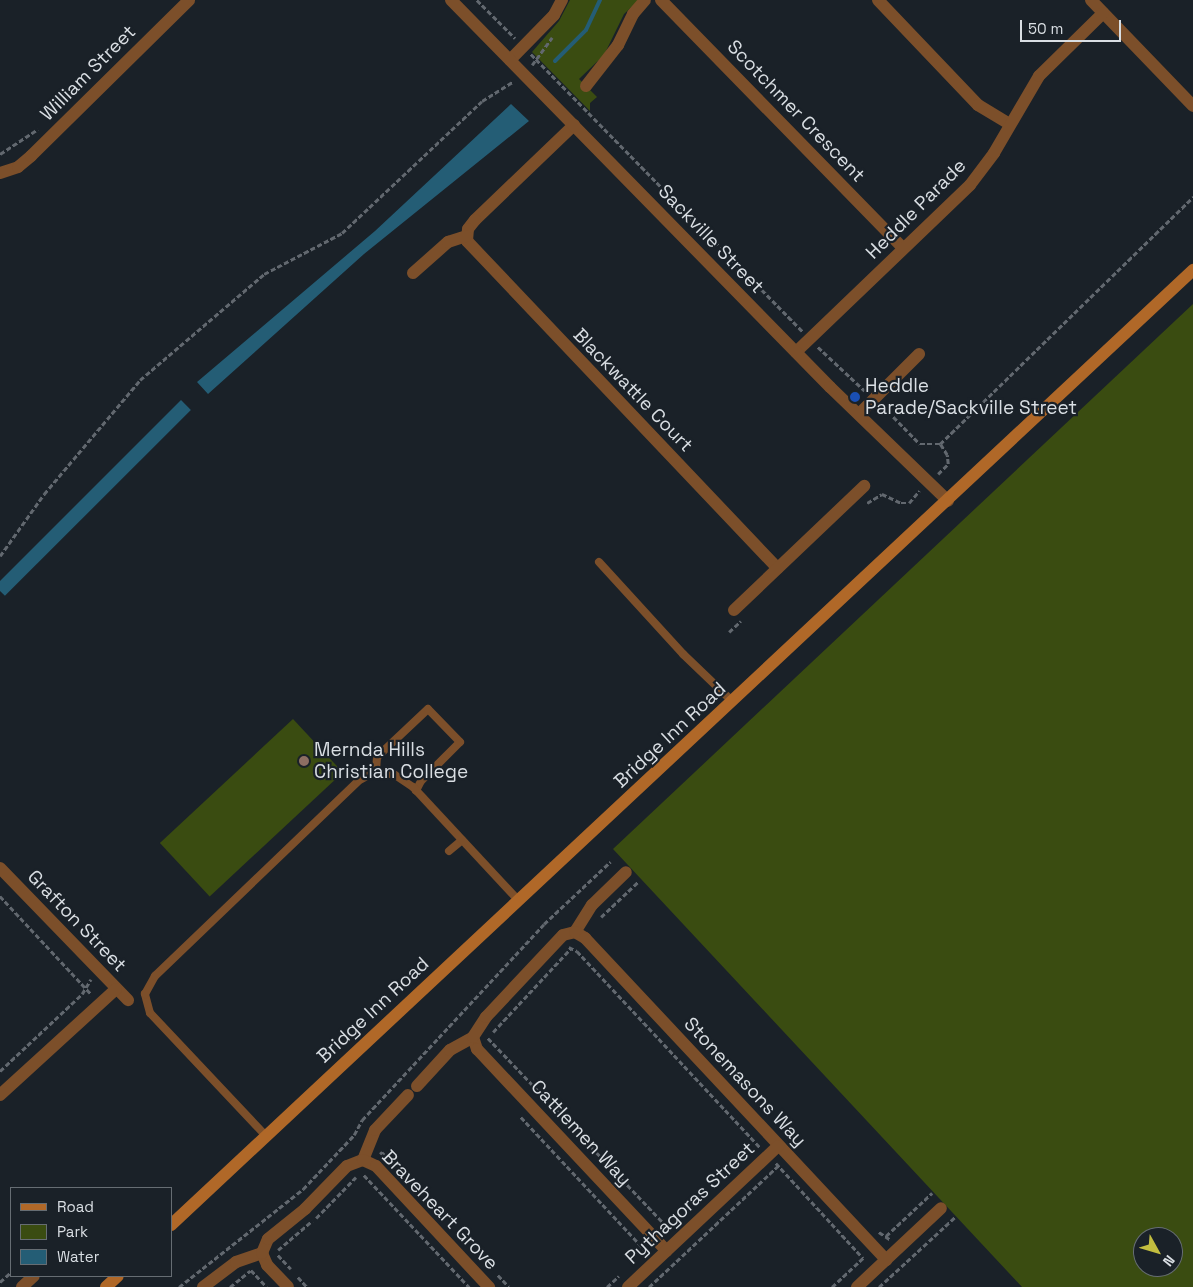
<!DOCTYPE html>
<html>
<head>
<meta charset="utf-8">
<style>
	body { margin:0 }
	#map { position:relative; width:1193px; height:1287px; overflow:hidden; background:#1a2128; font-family:"Space Grotesk",sans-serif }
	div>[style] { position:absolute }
	.green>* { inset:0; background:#3a4c11; transform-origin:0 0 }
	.water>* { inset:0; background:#245d75; transform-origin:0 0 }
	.stream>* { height:4px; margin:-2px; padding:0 2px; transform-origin:2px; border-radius:2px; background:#245d75 }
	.path>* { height:2.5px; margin-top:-1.25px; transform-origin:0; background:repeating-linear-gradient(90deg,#62686f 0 5px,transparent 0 7.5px) }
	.service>* { height:8px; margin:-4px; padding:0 4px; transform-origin:4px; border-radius:4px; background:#7c4f2a }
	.minor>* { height:12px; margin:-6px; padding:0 6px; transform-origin:6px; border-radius:6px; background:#7c4f2a }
	.tertiary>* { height:12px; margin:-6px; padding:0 6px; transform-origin:6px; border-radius:6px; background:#7c4f2a }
	.secondary>* { height:12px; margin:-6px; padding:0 6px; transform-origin:6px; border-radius:6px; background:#b06828 }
	.dots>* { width:14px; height:14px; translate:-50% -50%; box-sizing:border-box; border:2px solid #1a2128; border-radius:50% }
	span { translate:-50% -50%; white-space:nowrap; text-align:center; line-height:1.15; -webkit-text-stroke:4.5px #1a2128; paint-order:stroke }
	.street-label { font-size:19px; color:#d9dee3 }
	.poi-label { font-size:19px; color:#d9dee3 }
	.left { translate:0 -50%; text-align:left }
	.legend { position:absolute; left:10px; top:1187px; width:162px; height:90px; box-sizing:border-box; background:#1a2128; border:1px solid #666d73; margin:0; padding:6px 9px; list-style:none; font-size:15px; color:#d9dee3 }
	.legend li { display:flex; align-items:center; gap:10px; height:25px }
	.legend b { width:25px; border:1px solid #666d73 }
	.north { position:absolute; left:1133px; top:1227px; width:50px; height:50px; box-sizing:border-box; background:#1a2128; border:1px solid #666d73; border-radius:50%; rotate:129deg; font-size:14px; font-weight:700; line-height:20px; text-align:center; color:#d9dee3 }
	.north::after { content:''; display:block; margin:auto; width:18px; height:22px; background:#c2bd3f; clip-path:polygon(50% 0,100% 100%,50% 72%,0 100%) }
	.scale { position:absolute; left:1020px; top:20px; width:101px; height:22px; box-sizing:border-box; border:2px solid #d9dee3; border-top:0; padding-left:6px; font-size:15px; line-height:18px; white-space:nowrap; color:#d9dee3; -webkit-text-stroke:4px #1a2128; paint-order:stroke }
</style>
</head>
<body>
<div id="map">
	<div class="green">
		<div style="clip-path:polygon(570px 0,639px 0,624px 14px,604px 55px,579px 79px,597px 97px,590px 103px,590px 111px,532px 52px,559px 21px)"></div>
		<div style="clip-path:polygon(evenodd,1193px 304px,1193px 1287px,1022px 1287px,613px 849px,1193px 304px,1143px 1237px,1173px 1237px,1173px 1267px,1143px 1267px,1143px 1237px)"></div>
		<div style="left:293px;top:719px;width:73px;height:182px;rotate:47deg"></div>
	</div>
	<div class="water">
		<div style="clip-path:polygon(511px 104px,529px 121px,364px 254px,208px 394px,197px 382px,375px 231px)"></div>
		<div style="left:181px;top:400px;width:14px;height:263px;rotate:45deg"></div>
	</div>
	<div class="stream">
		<div style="left:555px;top:61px;width:44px;rotate:-45deg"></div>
		<div style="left:586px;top:30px;width:33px;rotate:-65deg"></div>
	</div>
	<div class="path">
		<div style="left:477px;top:0;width:54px;rotate:45deg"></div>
		<div style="left:531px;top:54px;width:388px;rotate:45.6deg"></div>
		<div style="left:532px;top:65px;width:34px;rotate:-54deg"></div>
		<div style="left:0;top:154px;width:45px;rotate:-33.3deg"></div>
		<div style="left:818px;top:347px;width:64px;rotate:43.1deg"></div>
		<div style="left:883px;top:406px;width:53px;rotate:45.8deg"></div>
		<div style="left:920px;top:444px;width:20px"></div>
		<div style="left:938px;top:474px;width:14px;rotate:-45deg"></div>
		<div style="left:948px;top:464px;width:9px;rotate:-96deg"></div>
		<div style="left:947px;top:455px;width:13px;rotate:-122deg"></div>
		<div style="left:940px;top:444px;width:354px;rotate:-44.3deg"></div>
		<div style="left:867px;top:503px;width:17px;rotate:-31deg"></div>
		<div style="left:882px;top:494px;width:21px;rotate:25deg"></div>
		<div style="left:901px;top:503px;width:8px"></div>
		<div style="left:909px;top:503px;width:16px;rotate:-50deg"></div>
		<div style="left:0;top:556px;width:76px;rotate:-54.6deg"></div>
		<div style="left:44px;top:494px;width:149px;rotate:-49.9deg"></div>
		<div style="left:140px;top:380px;width:163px;rotate:-40.5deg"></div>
		<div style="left:264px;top:274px;width:88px;rotate:-27.7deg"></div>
		<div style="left:342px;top:233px;width:192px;rotate:-43.3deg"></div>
		<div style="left:482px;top:101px;width:36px;rotate:-32deg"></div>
		<div style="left:729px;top:632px;width:16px;rotate:-43deg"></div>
		<div style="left:0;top:896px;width:135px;rotate:47.1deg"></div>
		<div style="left:601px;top:917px;width:52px;rotate:-43.5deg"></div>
		<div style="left:569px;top:947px;width:9px;rotate:27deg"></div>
		<div style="left:577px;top:951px;width:268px;rotate:47deg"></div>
		<div style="left:493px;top:1032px;width:115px;rotate:-47.1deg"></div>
		<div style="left:488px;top:1038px;width:263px;rotate:46.5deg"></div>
		<div style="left:0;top:1071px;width:112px;rotate:-43.2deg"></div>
		<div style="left:82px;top:994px;width:17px;rotate:-59deg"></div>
		<div style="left:521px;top:1117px;width:183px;rotate:47deg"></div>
		<div style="left:380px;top:1154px;width:3px;rotate:-45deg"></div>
		<div style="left:382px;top:1152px;width:44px;rotate:46.8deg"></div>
		<div style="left:776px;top:1163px;width:129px;rotate:47.5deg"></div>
		<div style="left:364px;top:1175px;width:154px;rotate:46.8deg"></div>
		<div style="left:316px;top:1218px;width:57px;rotate:-45.7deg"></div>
		<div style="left:879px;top:1232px;width:14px;rotate:34deg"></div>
		<div style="left:886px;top:1236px;width:63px;rotate:-43.1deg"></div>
		<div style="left:278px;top:1250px;width:45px;rotate:-40.5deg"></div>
		<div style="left:278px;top:1255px;width:19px;rotate:47deg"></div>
		<div style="left:251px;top:1270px;width:23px;rotate:47deg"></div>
		<div style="left:498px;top:1275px;width:16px;rotate:47deg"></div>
		<div style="left:298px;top:1277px;width:13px;rotate:48deg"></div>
		<div style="left:0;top:1282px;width:15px;rotate:-42deg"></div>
		<div style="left:179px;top:1287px;width:158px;rotate:-38.3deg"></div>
		<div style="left:303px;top:1189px;width:74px;rotate:-46.6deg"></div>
		<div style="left:354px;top:1135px;width:17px;rotate:-62deg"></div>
		<div style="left:362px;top:1120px;width:267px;rotate:-47.1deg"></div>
		<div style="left:544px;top:924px;width:91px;rotate:-43.2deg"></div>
		<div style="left:230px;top:1287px;width:26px;rotate:-39deg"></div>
		<div style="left:607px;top:1287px;width:16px;rotate:-43deg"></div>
		<div style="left:649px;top:1287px;width:177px;rotate:-43.2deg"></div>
		<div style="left:832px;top:1287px;width:44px;rotate:-43.2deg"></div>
		<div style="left:879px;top:1287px;width:103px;rotate:-42.6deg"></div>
	</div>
	<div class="service">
		<div style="left:599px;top:562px;width:125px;rotate:47.6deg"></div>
		<div style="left:683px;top:654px;width:69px;rotate:43.8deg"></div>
		<div style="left:376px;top:771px;width:14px;rotate:-86deg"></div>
		<div style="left:377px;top:757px;width:70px;rotate:-43.3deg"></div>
		<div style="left:428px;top:709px;width:46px;rotate:45.9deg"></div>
		<div style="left:460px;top:742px;width:55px;rotate:135deg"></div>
		<div style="left:421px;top:781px;width:11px;rotate:117deg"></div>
		<div style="left:449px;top:851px;width:17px;rotate:-40deg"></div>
		<div style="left:266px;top:1136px;width:169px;rotate:-133.3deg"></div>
		<div style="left:150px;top:1013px;width:20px;rotate:-105deg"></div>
		<div style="left:145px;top:994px;width:21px;rotate:-61deg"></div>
		<div style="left:155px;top:976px;width:281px;rotate:-43.8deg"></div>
		<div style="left:358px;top:781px;width:21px;rotate:-29deg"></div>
		<div style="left:376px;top:771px;width:19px;rotate:12deg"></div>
		<div style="left:395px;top:775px;width:22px;rotate:34deg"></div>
		<div style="left:413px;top:787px;width:156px;rotate:47.1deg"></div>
	</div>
	<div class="minor">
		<div style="left:661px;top:0;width:347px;rotate:45.7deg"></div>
		<div style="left:878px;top:0;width:145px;rotate:46.4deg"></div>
		<div style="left:978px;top:105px;width:37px;rotate:31deg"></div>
		<div style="left:1091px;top:0;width:147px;rotate:46.1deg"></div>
		<div style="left:510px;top:60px;width:63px;rotate:-45.6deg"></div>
		<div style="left:554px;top:15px;width:17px;rotate:-62deg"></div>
		<div style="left:586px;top:86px;width:52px;rotate:-52deg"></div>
		<div style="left:618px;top:45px;width:34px;rotate:-64deg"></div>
		<div style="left:633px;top:14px;width:18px;rotate:-49deg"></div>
		<div style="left:574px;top:125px;width:137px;rotate:136.2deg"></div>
		<div style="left:475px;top:220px;width:11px;rotate:128deg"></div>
		<div style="left:468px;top:229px;width:12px;rotate:95deg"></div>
		<div style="left:467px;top:241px;width:451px;rotate:46.5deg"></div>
		<div style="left:0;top:173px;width:19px;rotate:-18deg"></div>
		<div style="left:18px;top:167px;width:17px;rotate:-40deg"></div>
		<div style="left:31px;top:156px;width:222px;rotate:-44.6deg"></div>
		<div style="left:413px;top:273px;width:47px;rotate:-41.5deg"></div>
		<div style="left:448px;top:242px;width:19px;rotate:-18deg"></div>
		<div style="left:796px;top:352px;width:241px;rotate:-43.8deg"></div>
		<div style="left:970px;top:185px;width:40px;rotate:-53deg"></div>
		<div style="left:994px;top:153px;width:89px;rotate:-59.7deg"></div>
		<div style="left:1039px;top:76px;width:90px;rotate:-44.5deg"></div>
		<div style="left:859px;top:414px;width:85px;rotate:-45deg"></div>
		<div style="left:734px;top:610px;width:180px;rotate:-43.6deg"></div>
		<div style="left:0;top:868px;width:184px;rotate:45.9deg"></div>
		<div style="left:575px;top:932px;width:32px;rotate:-58deg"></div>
		<div style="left:592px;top:905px;width:47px;rotate:-44.1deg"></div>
		<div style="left:473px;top:1037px;width:13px;rotate:72deg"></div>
		<div style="left:477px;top:1049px;width:277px;rotate:46.8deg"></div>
		<div style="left:417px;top:1086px;width:49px;rotate:-47.5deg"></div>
		<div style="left:450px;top:1050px;width:26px;rotate:-29deg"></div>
		<div style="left:473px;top:1037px;width:24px;rotate:-57deg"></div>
		<div style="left:486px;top:1017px;width:112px;rotate:-46.8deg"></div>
		<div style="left:563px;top:935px;width:12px;rotate:-14deg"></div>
		<div style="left:575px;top:932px;width:12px;rotate:31deg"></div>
		<div style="left:585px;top:938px;width:441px;rotate:46.9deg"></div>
		<div style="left:0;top:1095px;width:157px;rotate:-42.4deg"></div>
		<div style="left:363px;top:1160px;width:32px;rotate:-68deg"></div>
		<div style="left:375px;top:1130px;width:48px;rotate:-46.7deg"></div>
		<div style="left:262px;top:1253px;width:13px;rotate:67deg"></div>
		<div style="left:267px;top:1265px;width:30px;rotate:46deg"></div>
		<div style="left:22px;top:1287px;width:16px;rotate:-43deg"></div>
		<div style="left:203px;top:1287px;width:41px;rotate:-37.1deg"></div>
		<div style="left:236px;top:1262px;width:28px;rotate:-19deg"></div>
		<div style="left:262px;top:1253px;width:15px;rotate:-67deg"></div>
		<div style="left:268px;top:1239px;width:48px;rotate:-39deg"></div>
		<div style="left:305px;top:1209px;width:60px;rotate:-45.7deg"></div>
		<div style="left:347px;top:1166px;width:17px;rotate:-21deg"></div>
		<div style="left:363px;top:1160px;width:14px;rotate:25deg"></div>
		<div style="left:376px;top:1166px;width:166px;rotate:47deg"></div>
		<div style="left:628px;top:1287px;width:206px;rotate:-43.2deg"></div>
		<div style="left:857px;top:1287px;width:115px;rotate:-43.2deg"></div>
	</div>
	<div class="tertiary">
		<div style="left:451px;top:0;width:542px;rotate:45.6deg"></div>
		<div style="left:830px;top:387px;width:164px;rotate:44deg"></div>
	</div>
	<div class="secondary">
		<div style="left:171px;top:1225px;width:1399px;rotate:-43.06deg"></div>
		<div style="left:106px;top:1287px;width:16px;rotate:-43deg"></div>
	</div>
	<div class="dots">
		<div style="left:855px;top:397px;background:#1a4fb4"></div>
		<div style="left:304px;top:761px;background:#8d6e63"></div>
	</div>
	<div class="street-label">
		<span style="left:88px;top:73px;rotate:-45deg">William Street</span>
		<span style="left:796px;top:111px;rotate:46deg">Scotchmer Crescent</span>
		<span style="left:916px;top:209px;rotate:-45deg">Heddle Parade</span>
		<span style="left:711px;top:239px;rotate:46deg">Sackville Street</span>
		<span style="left:633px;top:390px;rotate:46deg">Blackwattle Court</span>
		<span style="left:670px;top:735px;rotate:-43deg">Bridge Inn Road</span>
		<span style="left:77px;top:921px;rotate:46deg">Grafton Street</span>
		<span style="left:373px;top:1010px;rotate:-43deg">Bridge Inn Road</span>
		<span style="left:745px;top:1082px;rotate:47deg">Stonemasons Way</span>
		<span style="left:581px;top:1133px;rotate:47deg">Cattlemen Way</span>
		<span style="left:690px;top:1203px;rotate:-43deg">Pythagoras Street</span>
		<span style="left:440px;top:1210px;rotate:46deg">Braveheart Grove</span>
	</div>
	<div class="poi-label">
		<span class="left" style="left:865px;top:397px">Heddle<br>Parade/Sackville Street</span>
		<span class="left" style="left:314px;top:761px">Mernda Hills<br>Christian College</span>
	</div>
	<ul class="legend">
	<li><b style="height:6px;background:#b06828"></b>Road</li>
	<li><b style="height:14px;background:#3a4c11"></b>Park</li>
	<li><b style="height:14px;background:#245d75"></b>Water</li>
	</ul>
	<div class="north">N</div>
	<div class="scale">50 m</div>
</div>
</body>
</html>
